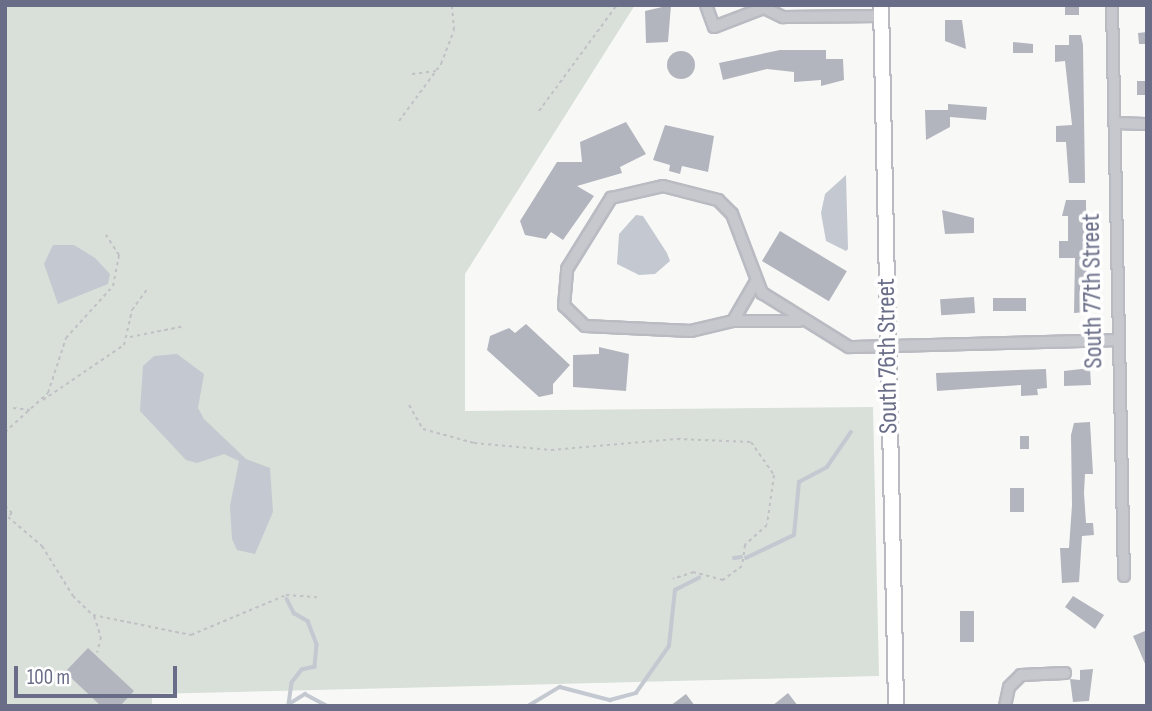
<!DOCTYPE html>
<html>
<head>
<meta charset="utf-8">
<style>
	body { margin:0 }
	#map { position:relative; width:1152px; height:711px; overflow:hidden; background:#f8f9f7; font-family:"Sofia Sans Condensed",sans-serif }
	div>[style] { position:absolute }
	.green>* { inset:0; background:#d8e0d9 }
	.water>* { inset:0; background:#c3c8d1 }
	.stream>* { height:3.5px; margin:-1.75px; padding:0 1.75px; transform-origin:1.75px; border-radius:1.75px; background:#c3c8d1 }
	.building>* { inset:0; background:#b2b4be; transform-origin:0 0 }
	.round { border-radius:50% }
	.path>* { height:2px; margin-top:-1px; transform-origin:0; background:repeating-linear-gradient(90deg,#c1c1c5 0 3.5px,transparent 0 7px) }
	.roads { filter:drop-shadow(2px 0 #babbc2) drop-shadow(-2px 0 #babbc2) drop-shadow(0 2px #babbc2) drop-shadow(0 -2px #babbc2) }
	.minor>* { height:10px; margin:-5px; padding:0 5px; transform-origin:5px; border-radius:5px; background:#c7c8ce }
	.major>* { height:14px; margin:-7px; padding:0 7px; transform-origin:7px; border-radius:7px; background:#fff }
	span { translate:-50% -50%; white-space:nowrap; text-align:center; line-height:1.15; -webkit-text-stroke:7px #fff; paint-order:stroke }
	.street-label { font-size:26px; color:#696d87 }
	.frame { position:absolute; inset:0; border:7px solid #696d87; pointer-events:none }
	.scale { position:absolute; left:14px; top:666px; width:163px; height:32px; box-sizing:border-box; border:4px solid #696d87; border-top:0; padding-left:9px; font-size:21px; line-height:24px; white-space:nowrap; color:#696d87; -webkit-text-stroke:5px #fff; paint-order:stroke }
</style>
</head>
<body>
<div id="map">
	<div class="green">
		<div style="clip-path:polygon(5px 5px,635px 5px,465px 274px,465px 411px,873px 407px,879px 676px,152px 694px,152px 706px,5px 706px)"></div>
	</div>
	<div class="water">
		<div style="clip-path:polygon(846px 175px,848px 249px,846px 251px,826px 241px,821px 213px,825px 194px)"></div>
		<div style="clip-path:polygon(636px 215px,643px 216px,667px 253px,670px 261px,655px 274px,639px 275px,617px 264px,619px 234px)"></div>
		<div style="clip-path:polygon(53px 245px,74px 245px,95px 258px,110px 274px,108px 284px,58px 304px,44px 264px)"></div>
		<div style="clip-path:polygon(177px 354px,204px 374px,198px 408px,204px 419px,246px 459px,270px 468px,273px 512px,255px 554px,237px 550px,232px 539px,230px 506px,239px 461px,224px 454px,197px 463px,186px 460px,140px 411px,143px 366px,154px 356px)"></div>
	</div>
	<div class="stream">
		<div style="left:734px;top:558px;width:7px;rotate:-8deg"></div>
		<div style="left:746px;top:558px;width:53px;rotate:-25.6deg"></div>
		<div style="left:794px;top:535px;width:53px;rotate:-84.6deg"></div>
		<div style="left:799px;top:482px;width:32px;rotate:-28deg"></div>
		<div style="left:827px;top:467px;width:42px;rotate:-55.6deg"></div>
		<div style="left:287px;top:599px;width:16px;rotate:63deg"></div>
		<div style="left:294px;top:613px;width:16px;rotate:30deg"></div>
		<div style="left:308px;top:621px;width:25px;rotate:69deg"></div>
		<div style="left:317px;top:644px;width:23px;rotate:95deg"></div>
		<div style="left:315px;top:667px;width:13px;rotate:167deg"></div>
		<div style="left:302px;top:670px;width:16px;rotate:128deg"></div>
		<div style="left:292px;top:683px;width:21px;rotate:98deg"></div>
		<div style="left:289px;top:704px;width:19px;rotate:-32deg"></div>
		<div style="left:305px;top:694px;width:26px;rotate:28deg"></div>
		<div style="left:528px;top:706px;width:37px;rotate:-31deg"></div>
		<div style="left:560px;top:687px;width:52px;rotate:14.6deg"></div>
		<div style="left:610px;top:700px;width:27px;rotate:-15deg"></div>
		<div style="left:636px;top:693px;width:57px;rotate:-54.9deg"></div>
		<div style="left:669px;top:646px;width:56px;rotate:-83.9deg"></div>
		<div style="left:675px;top:590px;width:27px;rotate:-27deg"></div>
	</div>
	<div class="building">
		<div style="clip-path:polygon(671px 5px,668px 42px,646px 43px,645px 11px)"></div>
		<div style="left:1065px;top:5px;width:14px;height:10px"></div>
		<div style="clip-path:polygon(945px 20px,962px 20px,966px 49px,945px 41px)"></div>
		<div style="clip-path:polygon(1147px 32px,1147px 44px,1139px 44px,1138px 33px)"></div>
		<div style="clip-path:polygon(1069px 35px,1081px 35px,1083px 45px,1085px 183px,1069px 183px,1066px 142px,1056px 142px,1056px 126px,1072px 125px,1065px 61px,1055px 62px,1055px 45px,1069px 45px)"></div>
		<div style="clip-path:polygon(1013px 42px,1033px 44px,1033px 53px,1013px 53px)"></div>
		<div style="clip-path:polygon(780px 50px,826px 50px,826px 59px,843px 59px,844px 80px,821px 86px,821px 80px,794px 82px,794px 72px,767px 69px,723px 80px,719px 63px)"></div>
		<div class="round" style="left:667px;top:51px;width:28px;height:28px"></div>
		<div style="left:1137px;top:81px;width:10px;height:14px"></div>
		<div style="clip-path:polygon(948px 104px,987px 107px,986px 120px,950px 117px,950px 127px,926px 140px,925px 110px,948px 110px)"></div>
		<div style="clip-path:polygon(626px 122px,646px 154px,620px 167px,622px 173px,577px 186px,594px 196px,563px 240px,551px 232px,546px 239px,525px 235px,520px 221px,557px 162px,582px 162px,580px 142px)"></div>
		<div style="clip-path:polygon(665px 125px,714px 136px,708px 172px,682px 166px,680px 174px,669px 171px,670px 165px,653px 160px)"></div>
		<div style="clip-path:polygon(1066px 200px,1086px 200px,1087px 312px,1074px 313px,1075px 258px,1059px 258px,1059px 241px,1068px 241px,1068px 216px,1062px 216px)"></div>
		<div style="clip-path:polygon(942px 210px,974px 218px,974px 233px,945px 234px)"></div>
		<div style="left:780px;top:231px;width:78px;height:35px;rotate:31deg"></div>
		<div style="left:974px;top:297px;width:16px;height:34px;rotate:86deg"></div>
		<div style="left:993px;top:298px;width:33px;height:13px"></div>
		<div style="clip-path:polygon(526px 324px,570px 365px,553px 384px,553px 394px,539px 397px,487px 350px,490px 336px,509px 328px,515px 333px)"></div>
		<div style="clip-path:polygon(599px 347px,629px 354px,626px 391px,573px 387px,573px 355px,599px 354px)"></div>
		<div style="clip-path:polygon(1090px 368px,1091px 385px,1064px 386px,1064px 371px)"></div>
		<div style="clip-path:polygon(1046px 369px,1047px 388px,1037px 389px,1038px 395px,1021px 396px,1021px 385px,937px 391px,936px 373px)"></div>
		<div style="clip-path:polygon(1090px 422px,1093px 474px,1085px 474px,1084px 493px,1086px 523px,1093px 523px,1094px 535px,1082px 536px,1079px 582px,1062px 583px,1060px 548px,1069px 548px,1072px 505px,1071px 435px,1074px 423px)"></div>
		<div style="left:1020px;top:436px;width:9px;height:13px"></div>
		<div style="left:1010px;top:488px;width:14px;height:24px"></div>
		<div style="clip-path:polygon(1073px 596px,1104px 615px,1095px 629px,1065px 607px)"></div>
		<div style="left:960px;top:611px;width:14px;height:31px"></div>
		<div style="clip-path:polygon(1145px 631px,1147px 637px,1146px 666px,1133px 636px)"></div>
		<div style="clip-path:polygon(88px 648px,134px 691px,120px 706px,101px 706px,65px 672px)"></div>
		<div style="clip-path:polygon(1093px 669px,1089px 701px,1073px 702px,1070px 679px,1080px 680px,1080px 670px)"></div>
		<div style="clip-path:polygon(788px 693px,798px 706px,772px 706px)"></div>
		<div style="clip-path:polygon(686px 694px,695px 706px,670px 706px)"></div>
	</div>
	<div class="path">
		<div style="left:412px;top:74px;width:24px;rotate:-7deg"></div>
		<div style="left:539px;top:111px;width:132px;rotate:-53.7deg"></div>
		<div style="left:399px;top:121px;width:71px;rotate:-53.6deg"></div>
		<div style="left:441px;top:64px;width:36px;rotate:-69deg"></div>
		<div style="left:454px;top:30px;width:25px;rotate:-95deg"></div>
		<div style="left:130px;top:337px;width:56px;rotate:-11.3deg"></div>
		<div style="left:43px;top:400px;width:98px;rotate:-34.2deg"></div>
		<div style="left:124px;top:345px;width:36px;rotate:-77deg"></div>
		<div style="left:132px;top:310px;width:26px;rotate:-54deg"></div>
		<div style="left:409px;top:405px;width:28px;rotate:60deg"></div>
		<div style="left:423px;top:429px;width:53px;rotate:15.4deg"></div>
		<div style="left:474px;top:443px;width:77px;rotate:5.2deg"></div>
		<div style="left:551px;top:450px;width:126px;rotate:-5deg"></div>
		<div style="left:677px;top:439px;width:74px;rotate:2.3deg"></div>
		<div style="left:751px;top:442px;width:40px;rotate:55.1deg"></div>
		<div style="left:774px;top:475px;width:50px;rotate:98deg"></div>
		<div style="left:767px;top:525px;width:30px;rotate:138deg"></div>
		<div style="left:745px;top:545px;width:21px;rotate:98deg"></div>
		<div style="left:742px;top:566px;width:24px;rotate:144deg"></div>
		<div style="left:723px;top:580px;width:30px;rotate:-165deg"></div>
		<div style="left:694px;top:572px;width:22px;rotate:162deg"></div>
		<div style="left:13px;top:408px;width:17px;rotate:7deg"></div>
		<div style="left:5px;top:432px;width:58px;rotate:-42.2deg"></div>
		<div style="left:48px;top:393px;width:58px;rotate:-71.9deg"></div>
		<div style="left:66px;top:338px;width:70px;rotate:-47.9deg"></div>
		<div style="left:113px;top:286px;width:32px;rotate:-79deg"></div>
		<div style="left:119px;top:255px;width:24px;rotate:-123deg"></div>
		<div style="left:5px;top:506px;width:10px;rotate:45deg"></div>
		<div style="left:12px;top:513px;width:9px;rotate:139deg"></div>
		<div style="left:8px;top:517px;width:45px;rotate:40.5deg"></div>
		<div style="left:42px;top:546px;width:59px;rotate:58.2deg"></div>
		<div style="left:73px;top:596px;width:28px;rotate:44deg"></div>
		<div style="left:93px;top:615px;width:100px;rotate:11.5deg"></div>
		<div style="left:191px;top:635px;width:103px;rotate:-22.8deg"></div>
		<div style="left:286px;top:595px;width:31px;rotate:4deg"></div>
		<div style="left:94px;top:616px;width:22px;rotate:72deg"></div>
		<div style="left:101px;top:637px;width:16px;rotate:104deg"></div>
	</div>
	<div class="roads">
		<div class="minor">
			<div style="left:706px;top:5px;width:23px;rotate:70deg"></div>
			<div style="left:714px;top:27px;width:50px;rotate:-21deg"></div>
			<div style="left:758px;top:5px;width:28px;rotate:26deg"></div>
			<div style="left:783px;top:17px;width:98px;rotate:-0.6deg"></div>
			<div style="left:1112px;top:5px;width:571px;rotate:88.8deg"></div>
			<div style="left:1114px;top:123px;width:33px;rotate:2deg"></div>
			<div style="left:733px;top:321px;width:44px;rotate:-59.9deg"></div>
			<div style="left:799px;top:321px;width:66px;rotate:180deg"></div>
			<div style="left:733px;top:321px;width:43px;rotate:166.6deg"></div>
			<div style="left:691px;top:331px;width:106px;rotate:-177.3deg"></div>
			<div style="left:585px;top:326px;width:29px;rotate:-136deg"></div>
			<div style="left:564px;top:306px;width:37px;rotate:-85deg"></div>
			<div style="left:567px;top:269px;width:84px;rotate:-58.2deg"></div>
			<div style="left:611px;top:198px;width:53px;rotate:-13deg"></div>
			<div style="left:663px;top:186px;width:57px;rotate:14.3deg"></div>
			<div style="left:718px;top:200px;width:20px;rotate:45deg"></div>
			<div style="left:732px;top:214px;width:85px;rotate:69.2deg"></div>
			<div style="left:762px;top:293px;width:102px;rotate:31.8deg"></div>
			<div style="left:849px;top:347px;width:267px;rotate:-1.5deg"></div>
			<div style="left:1005px;top:706px;width:19px;rotate:-78deg"></div>
			<div style="left:1009px;top:687px;width:17px;rotate:-45deg"></div>
			<div style="left:1021px;top:675px;width:44px;rotate:-2.6deg"></div>
		</div>
		<div class="major">
			<div style="left:881px;top:5px;width:701px;rotate:88.77deg"></div>
		</div>
	</div>
	<div class="street-label">
		<span style="left:1093px;top:291px;rotate:-91deg">South 77th Street</span>
		<span style="left:888px;top:356px;rotate:-91deg">South 76th Street</span>
	</div>
	<div class="frame"></div>
	<div class="scale">100 m</div>
</div>
</body>
</html>
